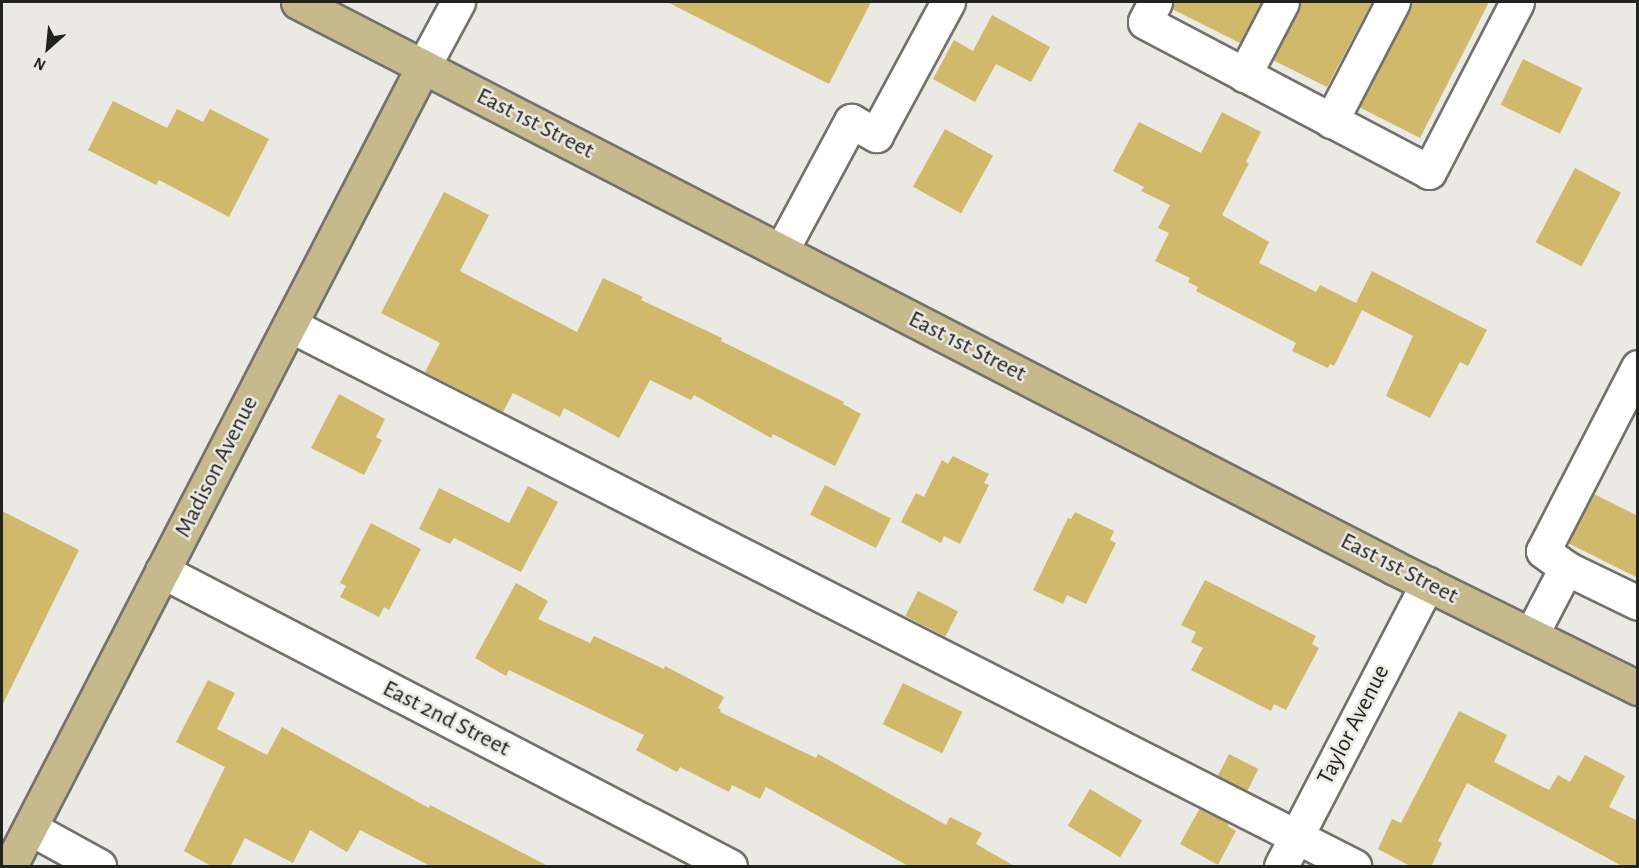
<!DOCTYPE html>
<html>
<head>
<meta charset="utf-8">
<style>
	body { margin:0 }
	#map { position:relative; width:1639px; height:868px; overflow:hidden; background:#ebe9e3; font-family:"Alegreya Sans",sans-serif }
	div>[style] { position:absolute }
	.building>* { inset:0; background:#d0b96a; transform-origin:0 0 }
	.roads { filter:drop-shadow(2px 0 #73716c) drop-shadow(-2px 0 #73716c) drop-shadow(0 2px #73716c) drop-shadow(0 -2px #73716c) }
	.minor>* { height:33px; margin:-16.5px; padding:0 16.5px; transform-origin:16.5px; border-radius:16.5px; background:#fff }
	.major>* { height:33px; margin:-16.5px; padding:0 16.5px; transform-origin:16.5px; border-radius:16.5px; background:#c6b98b }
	span { translate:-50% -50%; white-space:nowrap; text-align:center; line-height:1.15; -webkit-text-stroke:5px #ebe9e3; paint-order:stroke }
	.street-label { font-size:24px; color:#222220 }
	.frame { position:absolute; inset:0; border:3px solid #222220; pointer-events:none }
	.north { position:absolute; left:18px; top:18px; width:60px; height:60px; -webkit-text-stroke:4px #ebe9e3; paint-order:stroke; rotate:207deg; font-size:16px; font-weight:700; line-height:24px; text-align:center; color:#222220 }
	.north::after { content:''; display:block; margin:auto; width:21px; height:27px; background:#222220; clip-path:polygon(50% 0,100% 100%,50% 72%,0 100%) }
</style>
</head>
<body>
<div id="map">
	<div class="building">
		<div style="clip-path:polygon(667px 2px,871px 2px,829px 84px)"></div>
		<div style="clip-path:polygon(1174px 2px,1261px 2px,1240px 43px,1172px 9px)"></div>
		<div style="clip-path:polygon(1301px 2px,1372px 2px,1327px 87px,1273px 60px)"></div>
		<div style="clip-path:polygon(1412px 2px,1489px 2px,1420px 138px,1359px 107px,1410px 11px)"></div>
		<div style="clip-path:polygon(992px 15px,1050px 47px,1031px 82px,996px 64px,975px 102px,933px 79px,954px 40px,973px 51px)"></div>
		<div style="left:1523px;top:59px;width:66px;height:51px;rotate:26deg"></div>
		<div style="clip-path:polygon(113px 101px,167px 128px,177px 109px,203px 122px,210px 109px,269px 139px,229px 217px,159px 180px,156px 185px,88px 150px)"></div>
		<div style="clip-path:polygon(1222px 112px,1261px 132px,1246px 162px,1249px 163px,1222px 215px,1269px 242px,1259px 263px,1316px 292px,1320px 285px,1356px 303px,1372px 271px,1487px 330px,1468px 366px,1460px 362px,1430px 418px,1386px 396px,1413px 336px,1362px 310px,1334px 366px,1330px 364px,1328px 368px,1292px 351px,1296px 343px,1196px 291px,1198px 287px,1188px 282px,1190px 278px,1155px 261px,1169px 233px,1158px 228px,1170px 205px,1141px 191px,1144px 187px,1113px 171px,1139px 122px,1201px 153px)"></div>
		<div style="left:945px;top:129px;width:55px;height:66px;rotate:29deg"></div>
		<div style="left:1575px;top:168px;width:52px;height:84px;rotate:28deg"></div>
		<div style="clip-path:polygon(444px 192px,489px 215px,460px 271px,577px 332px,603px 278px,643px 297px,641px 300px,722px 338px,721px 341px,844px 402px,843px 404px,861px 414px,835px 466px,773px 434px,771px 438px,694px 395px,691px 400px,650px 380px,619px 438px,564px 408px,560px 417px,513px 393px,503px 412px,425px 372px,440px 343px,381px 313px)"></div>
		<div style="clip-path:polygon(339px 394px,385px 419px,376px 437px,382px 440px,364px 475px,311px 448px)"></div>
		<div style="clip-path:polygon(953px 456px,989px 474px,984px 483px,989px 485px,960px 544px,944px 536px,941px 543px,901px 522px,916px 493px,924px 497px,942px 460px,948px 464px)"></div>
		<div style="left:825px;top:485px;width:74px;height:33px;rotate:27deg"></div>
		<div style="clip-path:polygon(528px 486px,558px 502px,521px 572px,454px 538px,450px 544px,419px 529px,439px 488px,509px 523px)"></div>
		<div style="clip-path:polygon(1594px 494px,1638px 516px,1638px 578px,1568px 543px)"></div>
		<div style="clip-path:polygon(2px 511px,79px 550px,2px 706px)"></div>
		<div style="clip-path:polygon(1075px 512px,1114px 531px,1110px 540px,1116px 543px,1086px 604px,1067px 595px,1063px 604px,1033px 590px,1068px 518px,1071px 519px)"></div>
		<div style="clip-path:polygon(371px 523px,421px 549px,389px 610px,384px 607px,379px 617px,340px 597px,346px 586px,340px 583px)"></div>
		<div style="clip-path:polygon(1205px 580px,1316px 636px,1312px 644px,1319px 648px,1286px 710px,1274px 704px,1271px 711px,1191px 670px,1203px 648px,1191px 642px,1196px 632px,1181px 625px)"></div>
		<div style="clip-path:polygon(516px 583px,548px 601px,538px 619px,590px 643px,594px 636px,664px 669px,665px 666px,724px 697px,718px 708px,721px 710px,720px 712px,816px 758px,818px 754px,946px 825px,950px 817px,982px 833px,976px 844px,1016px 867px,910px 867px,766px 787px,760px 799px,732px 785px,729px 792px,680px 767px,677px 772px,636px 750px,644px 735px,509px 670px,506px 676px,475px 658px)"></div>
		<div style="left:918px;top:591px;width:45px;height:28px;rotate:27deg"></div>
		<div style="clip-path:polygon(208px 680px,235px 693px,217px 729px,267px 755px,282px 727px,429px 808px,430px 805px,550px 867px,432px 867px,360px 830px,347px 852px,310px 830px,293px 863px,245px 838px,230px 867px,213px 867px,184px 851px,225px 767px,176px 742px)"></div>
		<div style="left:903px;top:683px;width:66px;height:46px;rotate:26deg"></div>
		<div style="clip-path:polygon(1459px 711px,1507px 735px,1494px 762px,1549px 790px,1558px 775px,1570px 782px,1585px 755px,1625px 776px,1609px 807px,1638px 821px,1638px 867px,1624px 867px,1467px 783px,1438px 841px,1442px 843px,1431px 867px,1412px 867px,1378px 849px,1392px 819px,1401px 823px)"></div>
		<div style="left:1229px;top:754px;width:33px;height:25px;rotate:27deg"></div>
		<div style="left:1090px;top:789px;width:61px;height:43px;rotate:31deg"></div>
		<div style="clip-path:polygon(1200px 808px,1229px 824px,1228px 826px,1236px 831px,1218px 865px,1180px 844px)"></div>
	</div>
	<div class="roads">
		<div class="minor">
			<div style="left:1155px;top:2px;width:22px;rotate:117deg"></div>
			<div style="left:1145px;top:22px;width:321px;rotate:27.8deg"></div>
			<div style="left:1429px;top:172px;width:191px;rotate:-62.6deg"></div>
			<div style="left:423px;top:67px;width:74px;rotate:-61.7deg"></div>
			<div style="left:1244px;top:75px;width:82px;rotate:-62.5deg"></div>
			<div style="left:1331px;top:121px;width:134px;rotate:-62.5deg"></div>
			<div style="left:781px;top:251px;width:148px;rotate:-61.7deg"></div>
			<div style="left:851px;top:121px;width:29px;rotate:29deg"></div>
			<div style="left:876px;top:135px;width:151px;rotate:-61.6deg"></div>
			<div style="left:290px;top:325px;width:1194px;rotate:26.95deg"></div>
			<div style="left:1638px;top:367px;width:207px;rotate:117.3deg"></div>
			<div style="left:1543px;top:551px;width:29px;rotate:36deg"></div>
			<div style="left:1566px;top:568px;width:80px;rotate:25.9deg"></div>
			<div style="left:162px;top:571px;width:640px;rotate:27.45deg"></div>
			<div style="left:1531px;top:635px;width:76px;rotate:-62.4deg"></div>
			<div style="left:30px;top:828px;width:79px;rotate:28.8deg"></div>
			<div style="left:1281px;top:866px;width:318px;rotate:-62.6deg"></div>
		</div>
		<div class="major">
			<div style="left:298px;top:2px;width:1234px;rotate:27.29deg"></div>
			<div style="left:1395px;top:568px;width:271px;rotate:26.3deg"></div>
			<div style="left:10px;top:866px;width:899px;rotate:-62.67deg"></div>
		</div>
	</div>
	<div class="street-label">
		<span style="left:535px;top:124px;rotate:27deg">East 1st Street</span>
		<span style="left:967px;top:347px;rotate:27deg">East 1st Street</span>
		<span style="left:217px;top:467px;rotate:-63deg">Madison Avenue</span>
		<span style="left:1399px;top:569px;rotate:27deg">East 1st Street</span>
		<span style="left:446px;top:719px;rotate:27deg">East 2nd Street</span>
		<span style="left:1354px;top:725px;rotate:-63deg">Taylor Avenue</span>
	</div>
	<div class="frame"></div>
	<div class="north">N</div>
</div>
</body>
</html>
